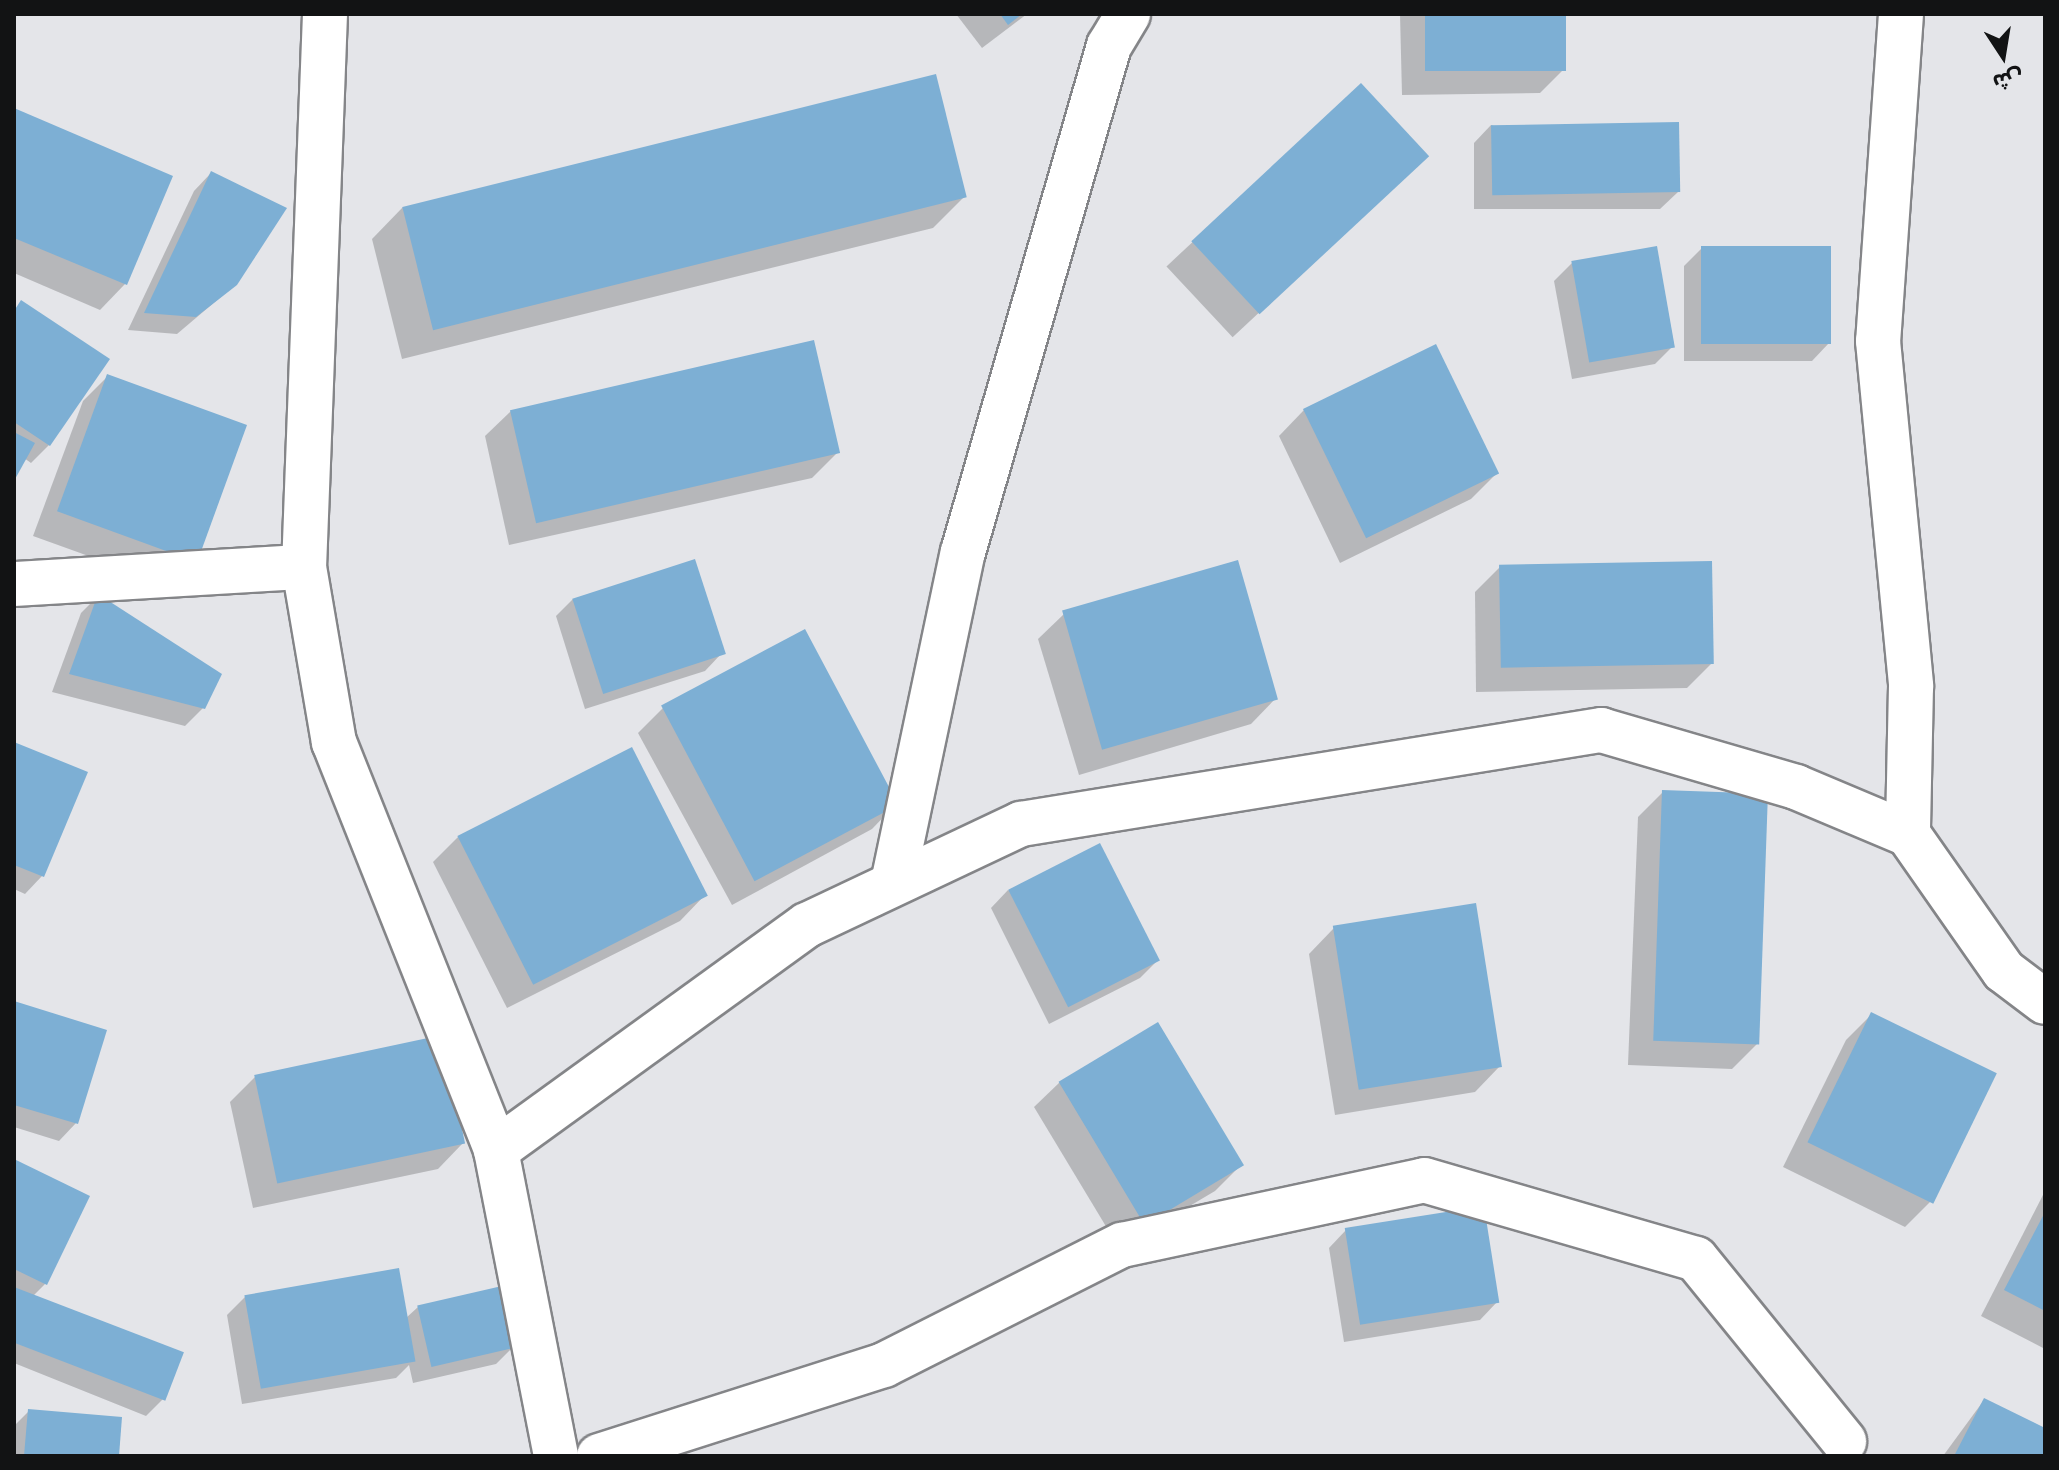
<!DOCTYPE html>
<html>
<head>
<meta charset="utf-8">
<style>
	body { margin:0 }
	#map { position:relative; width:2059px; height:1470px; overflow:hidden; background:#e4e5e9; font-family:"Work Sans","Noto Sans Arabic",sans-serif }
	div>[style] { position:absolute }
	.shadow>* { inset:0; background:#0003; transform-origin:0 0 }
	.building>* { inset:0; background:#7dafd4; transform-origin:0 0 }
	.roads { filter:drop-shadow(2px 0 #848588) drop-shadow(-2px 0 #848588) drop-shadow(0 2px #848588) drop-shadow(0 -2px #848588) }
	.street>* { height:44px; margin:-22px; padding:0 22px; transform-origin:22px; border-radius:22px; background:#fff }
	span { translate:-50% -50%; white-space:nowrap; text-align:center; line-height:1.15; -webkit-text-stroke:7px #e4e5e9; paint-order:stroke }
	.frame { position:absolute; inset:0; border:16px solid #121314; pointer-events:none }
	.north { position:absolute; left:1963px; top:16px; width:80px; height:80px; -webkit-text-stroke:6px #e4e5e9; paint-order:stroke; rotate:168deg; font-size:22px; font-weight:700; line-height:32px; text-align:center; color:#121314 }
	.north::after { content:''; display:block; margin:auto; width:28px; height:36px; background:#121314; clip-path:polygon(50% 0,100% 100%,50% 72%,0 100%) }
</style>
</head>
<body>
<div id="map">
	<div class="shadow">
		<div style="clip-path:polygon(956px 14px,1027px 14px,982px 48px)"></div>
		<div style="clip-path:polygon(1400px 14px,1564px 14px,1565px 68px,1540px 93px,1402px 95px)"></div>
		<div style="left:1361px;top:85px;width:97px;height:266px;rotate:47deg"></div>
		<div style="clip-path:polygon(14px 110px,125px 284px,100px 310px,14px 273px)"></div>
		<div style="clip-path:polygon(1491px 125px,1678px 192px,1660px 209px,1474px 209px,1474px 143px)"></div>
		<div style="clip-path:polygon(211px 173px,236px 284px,177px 334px,128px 330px,194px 191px)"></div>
		<div style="clip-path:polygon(964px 197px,933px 228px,402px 359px,372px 239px,403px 207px)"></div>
		<div style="clip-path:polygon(1701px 249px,1829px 343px,1812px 361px,1684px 361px,1684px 266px)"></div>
		<div style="clip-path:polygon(1572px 263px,1673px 346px,1655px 364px,1572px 379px,1554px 281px)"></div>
		<div style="clip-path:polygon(22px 303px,49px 445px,31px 463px,24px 458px,14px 476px,14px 310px)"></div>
		<div style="clip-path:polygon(108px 376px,244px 426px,169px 585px,33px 536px,83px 401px)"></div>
		<div style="clip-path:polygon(1304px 410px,1496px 474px,1471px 499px,1340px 563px,1279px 436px)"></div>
		<div style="clip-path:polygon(511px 411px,838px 452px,812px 478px,509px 545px,485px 436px)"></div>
		<div style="clip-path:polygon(1500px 567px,1712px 663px,1687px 688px,1476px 692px,1475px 592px)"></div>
		<div style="clip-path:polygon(98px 596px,203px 708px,185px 726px,52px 692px,81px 613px)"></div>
		<div style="clip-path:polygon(573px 599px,722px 653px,705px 671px,585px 709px,556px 616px)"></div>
		<div style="clip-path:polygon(1064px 614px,1276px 698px,1251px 724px,1079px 775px,1038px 639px)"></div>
		<div style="clip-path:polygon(663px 708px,897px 803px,872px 829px,732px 905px,638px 733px)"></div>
		<div style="clip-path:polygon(14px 744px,42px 876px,25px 894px,14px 889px)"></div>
		<div style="clip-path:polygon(1663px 792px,1757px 1044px,1732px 1069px,1628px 1065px,1638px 817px)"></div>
		<div style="clip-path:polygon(458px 837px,705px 895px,680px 921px,507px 1008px,433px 862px)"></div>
		<div style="clip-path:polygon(1008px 890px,1157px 961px,1140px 978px,1049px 1024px,991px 908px)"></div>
		<div style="clip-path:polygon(1334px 928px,1500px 1066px,1475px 1092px,1335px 1115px,1309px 954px)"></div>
		<div style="clip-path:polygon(14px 1003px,76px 1123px,59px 1141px,14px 1127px)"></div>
		<div style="clip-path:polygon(1871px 1015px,1930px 1202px,1905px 1227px,1783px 1167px,1846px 1040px)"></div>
		<div style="clip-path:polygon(255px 1077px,463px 1143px,438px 1169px,253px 1208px,230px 1102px)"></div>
		<div style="clip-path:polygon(1060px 1082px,1240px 1166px,1215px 1191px,1119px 1248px,1034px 1107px)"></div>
		<div style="clip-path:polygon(14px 1162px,45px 1284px,33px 1296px,164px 1398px,146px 1416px,14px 1363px)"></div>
		<div style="clip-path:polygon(2045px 1191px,2045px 1349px,1981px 1316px)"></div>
		<div style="clip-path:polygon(1346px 1230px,1497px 1302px,1480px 1320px,1344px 1342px,1329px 1248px)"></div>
		<div style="clip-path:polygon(245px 1297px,406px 1318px,418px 1307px,514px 1346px,496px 1364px,413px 1383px,409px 1365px,396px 1378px,242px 1404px,227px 1315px)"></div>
		<div style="clip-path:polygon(1984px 1400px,2045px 1430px,2045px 1456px,1943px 1456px)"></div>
		<div style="clip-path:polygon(29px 1411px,117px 1456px,14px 1456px,14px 1426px)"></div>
	</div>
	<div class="building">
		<div style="clip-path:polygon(1000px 14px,1022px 14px,1008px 25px)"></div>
		<div style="left:1425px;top:14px;width:141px;height:57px"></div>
		<div style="left:936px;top:74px;width:127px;height:550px;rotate:76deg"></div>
		<div style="left:1361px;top:83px;width:100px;height:232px;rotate:47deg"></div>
		<div style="clip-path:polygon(14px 108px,173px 176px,127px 285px,14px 238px)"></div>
		<div style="left:1679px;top:122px;width:70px;height:188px;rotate:89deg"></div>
		<div style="clip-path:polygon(211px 171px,287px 208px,237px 285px,196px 317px,144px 313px)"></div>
		<div style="left:1657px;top:246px;width:103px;height:87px;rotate:80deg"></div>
		<div style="left:1831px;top:246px;width:98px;height:130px;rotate:90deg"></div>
		<div style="clip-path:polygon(21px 300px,110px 359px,50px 446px,14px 422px,14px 311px)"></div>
		<div style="left:814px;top:340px;width:116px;height:312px;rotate:77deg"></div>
		<div style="left:1436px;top:344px;width:144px;height:148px;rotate:64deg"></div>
		<div style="left:107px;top:374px;width:149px;height:146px;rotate:20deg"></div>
		<div style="clip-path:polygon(14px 432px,35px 443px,14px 481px)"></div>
		<div style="left:695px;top:559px;width:100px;height:129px;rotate:72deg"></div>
		<div style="left:1238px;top:560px;width:145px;height:183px;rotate:74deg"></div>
		<div style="left:1712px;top:561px;width:103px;height:213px;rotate:89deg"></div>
		<div style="clip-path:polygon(98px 594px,222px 674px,205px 709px,69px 674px)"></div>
		<div style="left:805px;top:629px;width:199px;height:163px;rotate:62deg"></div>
		<div style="clip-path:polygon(14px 742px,88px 772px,44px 877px,14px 865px)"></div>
		<div style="left:632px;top:747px;width:167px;height:196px;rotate:63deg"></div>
		<div style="left:1662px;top:790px;width:106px;height:251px;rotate:2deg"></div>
		<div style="left:1100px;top:843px;width:132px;height:103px;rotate:63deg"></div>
		<div style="left:1476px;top:903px;width:166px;height:145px;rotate:81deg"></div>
		<div style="clip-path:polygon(14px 1001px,107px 1030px,78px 1124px,14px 1105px)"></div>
		<div style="left:1871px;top:1012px;width:140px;height:145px;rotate:26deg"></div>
		<div style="left:1158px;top:1022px;width:167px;height:116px;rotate:59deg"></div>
		<div style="left:442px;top:1035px;width:111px;height:192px;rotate:78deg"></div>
		<div style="clip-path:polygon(14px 1159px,90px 1196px,47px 1285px,14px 1269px)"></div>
		<div style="left:1484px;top:1206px;width:98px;height:141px;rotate:81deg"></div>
		<div style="clip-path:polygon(2045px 1212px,2045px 1311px,2004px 1290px)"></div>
		<div style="left:399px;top:1268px;width:95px;height:157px;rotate:80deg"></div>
		<div style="left:502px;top:1286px;width:63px;height:87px;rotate:77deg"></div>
		<div style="left:14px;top:1287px;width:182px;height:52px;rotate:21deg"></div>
		<div style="clip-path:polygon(1984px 1398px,2045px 1428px,2045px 1456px,1954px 1456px)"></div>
		<div style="clip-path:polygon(28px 1409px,122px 1417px,119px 1456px,24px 1456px)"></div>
	</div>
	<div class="roads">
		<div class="street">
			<div style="left:325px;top:14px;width:553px;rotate:92.17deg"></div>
			<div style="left:304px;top:567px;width:178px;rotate:80.3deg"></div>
			<div style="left:334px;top:742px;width:439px;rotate:68.3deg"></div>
			<div style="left:496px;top:1150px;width:312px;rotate:78.9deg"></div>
			<div style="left:1901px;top:14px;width:328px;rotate:94deg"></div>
			<div style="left:1878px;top:341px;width:347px;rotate:84.5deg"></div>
			<div style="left:1911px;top:686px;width:148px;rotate:91.2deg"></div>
			<div style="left:14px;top:584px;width:290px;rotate:-3.4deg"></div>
			<div style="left:893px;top:883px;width:338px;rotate:-78.1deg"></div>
			<div style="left:963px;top:552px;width:527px;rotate:-73.91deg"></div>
			<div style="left:1109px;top:46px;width:37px;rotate:-59deg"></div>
			<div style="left:496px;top:1150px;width:384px;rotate:-35.9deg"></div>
			<div style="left:807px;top:925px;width:237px;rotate:-25.3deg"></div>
			<div style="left:1021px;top:824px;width:588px;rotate:-9.21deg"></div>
			<div style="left:1601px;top:730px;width:203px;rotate:16.3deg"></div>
			<div style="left:1796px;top:787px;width:121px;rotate:22.8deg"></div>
			<div style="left:1908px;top:834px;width:167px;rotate:55deg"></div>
			<div style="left:2004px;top:971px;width:51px;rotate:37.1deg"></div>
			<div style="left:599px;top:1456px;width:299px;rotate:-17.7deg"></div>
			<div style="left:884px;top:1365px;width:267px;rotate:-26.8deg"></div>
			<div style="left:1122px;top:1245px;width:309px;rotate:-12.1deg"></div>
			<div style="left:1424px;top:1180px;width:283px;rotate:16.2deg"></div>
			<div style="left:1696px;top:1259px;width:235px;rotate:50.9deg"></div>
		</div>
	</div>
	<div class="frame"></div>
	<div class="north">ش</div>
</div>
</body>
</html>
